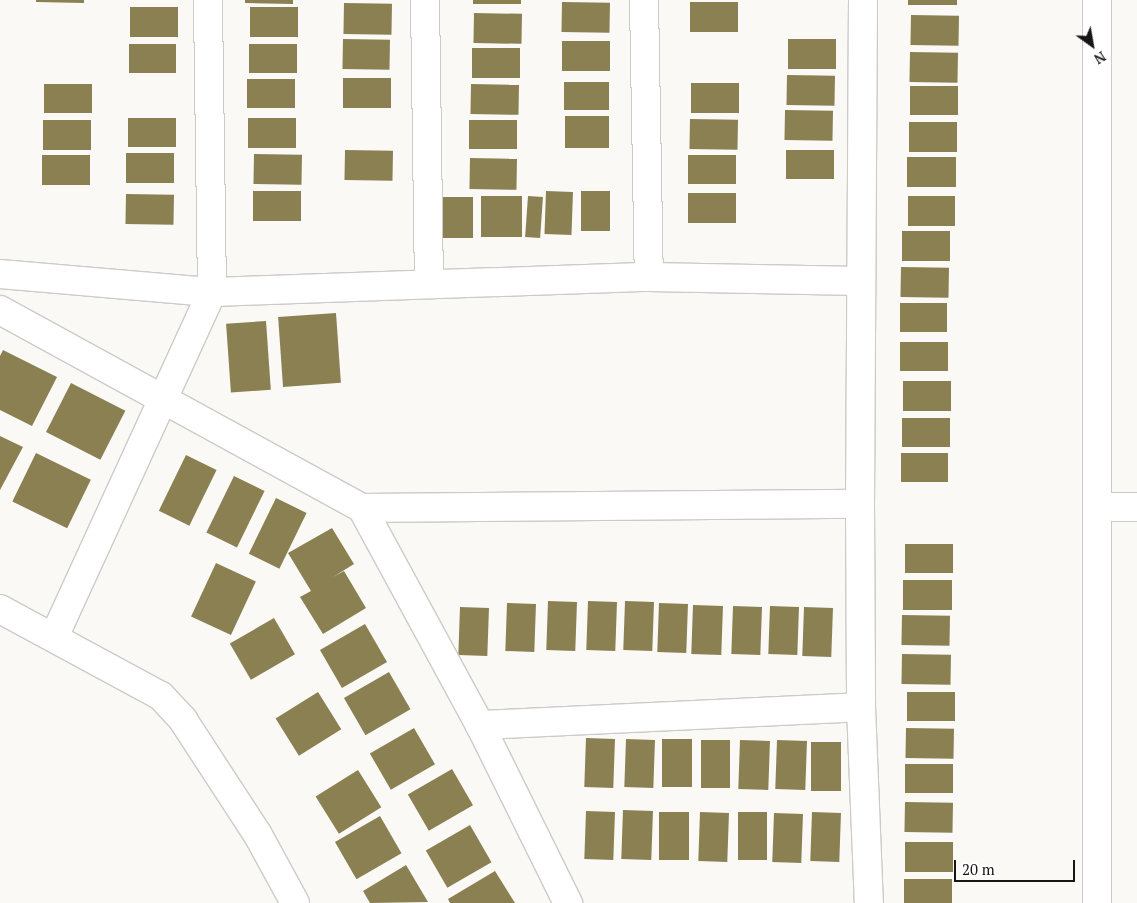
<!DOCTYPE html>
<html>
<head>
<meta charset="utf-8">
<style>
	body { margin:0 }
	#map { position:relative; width:1137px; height:903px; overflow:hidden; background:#faf9f6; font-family:"PT Serif",serif }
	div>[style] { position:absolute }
	.building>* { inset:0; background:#8a8051; transform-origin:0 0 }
	.roads { filter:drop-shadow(1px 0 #cccbc8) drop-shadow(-1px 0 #cccbc8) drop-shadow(0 1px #cccbc8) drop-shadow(0 -1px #cccbc8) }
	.minor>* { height:28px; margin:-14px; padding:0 14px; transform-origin:14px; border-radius:14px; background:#fff }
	span { translate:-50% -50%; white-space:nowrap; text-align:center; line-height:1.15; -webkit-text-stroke:4px #fff; paint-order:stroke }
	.north { position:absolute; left:1067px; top:20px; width:50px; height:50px; -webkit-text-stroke:4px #fff; paint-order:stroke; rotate:148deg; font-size:14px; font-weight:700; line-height:20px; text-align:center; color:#171615 }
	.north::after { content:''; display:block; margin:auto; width:18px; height:22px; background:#171615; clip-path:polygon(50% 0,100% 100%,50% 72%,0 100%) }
	.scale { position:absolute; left:954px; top:860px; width:121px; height:22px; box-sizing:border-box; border:2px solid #171615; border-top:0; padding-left:6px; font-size:15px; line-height:18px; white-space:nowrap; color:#171615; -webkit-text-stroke:4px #fff; paint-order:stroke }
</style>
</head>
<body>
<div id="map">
	<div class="building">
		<div style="clip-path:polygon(36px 0,84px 0,84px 3px,36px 2px)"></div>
		<div style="clip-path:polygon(245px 0,293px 0,293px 4px,245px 3px)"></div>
		<div style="left:473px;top:0;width:48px;height:4px"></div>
		<div style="left:908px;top:0;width:49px;height:5px"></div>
		<div style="left:562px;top:2px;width:48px;height:30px;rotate:1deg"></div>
		<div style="left:690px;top:2px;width:48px;height:30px"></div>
		<div style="left:344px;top:3px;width:48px;height:31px;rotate:1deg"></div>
		<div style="left:130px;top:7px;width:48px;height:30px"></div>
		<div style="left:250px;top:7px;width:48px;height:30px"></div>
		<div style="left:474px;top:13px;width:48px;height:30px;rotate:1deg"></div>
		<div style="left:911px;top:15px;width:48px;height:30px;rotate:1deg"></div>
		<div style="left:343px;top:39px;width:47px;height:30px;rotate:1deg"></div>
		<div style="left:788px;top:39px;width:48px;height:30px"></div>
		<div style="left:562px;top:41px;width:48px;height:30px"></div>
		<div style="left:129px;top:44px;width:47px;height:29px"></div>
		<div style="left:249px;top:44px;width:48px;height:29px"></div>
		<div style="left:472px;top:48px;width:48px;height:30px"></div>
		<div style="left:910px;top:52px;width:48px;height:30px;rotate:1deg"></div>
		<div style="left:787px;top:75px;width:48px;height:30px;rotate:1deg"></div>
		<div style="left:343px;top:78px;width:48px;height:30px"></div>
		<div style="left:247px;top:79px;width:48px;height:29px"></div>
		<div style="left:564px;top:82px;width:45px;height:28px"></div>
		<div style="left:691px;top:83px;width:48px;height:30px"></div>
		<div style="left:44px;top:84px;width:48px;height:29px"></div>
		<div style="left:471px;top:84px;width:48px;height:30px;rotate:1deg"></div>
		<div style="left:910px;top:86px;width:48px;height:29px"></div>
		<div style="left:785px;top:110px;width:48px;height:30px;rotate:1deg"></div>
		<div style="left:565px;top:116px;width:44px;height:32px"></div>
		<div style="left:128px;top:118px;width:48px;height:29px"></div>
		<div style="left:248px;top:118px;width:48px;height:30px"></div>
		<div style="left:690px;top:119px;width:48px;height:30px;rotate:1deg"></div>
		<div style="left:43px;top:120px;width:48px;height:30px"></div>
		<div style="left:469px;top:120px;width:48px;height:29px"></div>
		<div style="left:909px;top:122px;width:48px;height:30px"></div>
		<div style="left:345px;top:150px;width:48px;height:30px;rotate:1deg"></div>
		<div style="left:786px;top:150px;width:48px;height:29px"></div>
		<div style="left:126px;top:153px;width:48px;height:30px"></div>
		<div style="left:254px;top:154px;width:48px;height:30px;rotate:1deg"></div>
		<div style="left:42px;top:155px;width:48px;height:30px"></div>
		<div style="left:688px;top:155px;width:48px;height:29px"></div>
		<div style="left:907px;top:157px;width:49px;height:30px"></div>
		<div style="left:470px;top:158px;width:47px;height:31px;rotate:1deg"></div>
		<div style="left:253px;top:191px;width:48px;height:30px"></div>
		<div style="left:546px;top:191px;width:27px;height:43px;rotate:2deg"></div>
		<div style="left:581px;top:191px;width:29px;height:40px"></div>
		<div style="left:688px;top:193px;width:48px;height:30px"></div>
		<div style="left:126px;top:194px;width:48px;height:30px;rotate:1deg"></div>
		<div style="left:481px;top:196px;width:41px;height:41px"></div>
		<div style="left:528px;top:196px;width:15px;height:41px;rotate:4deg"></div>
		<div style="left:908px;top:196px;width:47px;height:30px"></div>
		<div style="left:441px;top:197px;width:32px;height:41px"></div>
		<div style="left:902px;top:231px;width:48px;height:30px"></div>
		<div style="left:901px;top:267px;width:48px;height:30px;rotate:1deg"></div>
		<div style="left:900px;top:303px;width:47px;height:29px"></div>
		<div style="left:336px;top:313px;width:70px;height:58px;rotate:86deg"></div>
		<div style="left:266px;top:321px;width:69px;height:40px;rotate:86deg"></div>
		<div style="left:900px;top:342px;width:48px;height:29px"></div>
		<div style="clip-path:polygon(3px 350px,57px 377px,32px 426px,0 410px,0 356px)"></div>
		<div style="left:903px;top:381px;width:48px;height:30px"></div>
		<div style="left:71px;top:383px;width:61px;height:55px;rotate:27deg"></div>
		<div style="left:902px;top:418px;width:48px;height:29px"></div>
		<div style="clip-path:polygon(0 436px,23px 447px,0 490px)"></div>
		<div style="left:36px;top:453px;width:61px;height:54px;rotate:26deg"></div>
		<div style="left:901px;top:453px;width:47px;height:29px"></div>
		<div style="left:186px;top:455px;width:34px;height:62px;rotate:26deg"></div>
		<div style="left:234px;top:476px;width:34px;height:63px;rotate:26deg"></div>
		<div style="left:276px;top:498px;width:34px;height:62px;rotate:26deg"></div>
		<div style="clip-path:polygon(332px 528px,354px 564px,333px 577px,344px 571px,366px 608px,323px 634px,300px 597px,311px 591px,288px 553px)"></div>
		<div style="left:905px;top:544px;width:48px;height:29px"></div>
		<div style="left:216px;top:563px;width:44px;height:59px;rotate:25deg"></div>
		<div style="left:903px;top:580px;width:49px;height:30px"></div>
		<div style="left:548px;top:601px;width:29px;height:49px;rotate:2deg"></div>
		<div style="left:588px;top:601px;width:29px;height:49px;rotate:2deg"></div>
		<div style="left:625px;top:601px;width:29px;height:49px;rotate:2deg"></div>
		<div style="left:507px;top:603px;width:29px;height:48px;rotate:2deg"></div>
		<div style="left:659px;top:603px;width:29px;height:49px;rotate:2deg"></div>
		<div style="left:693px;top:605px;width:30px;height:49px;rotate:2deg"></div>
		<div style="left:733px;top:606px;width:29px;height:48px;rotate:2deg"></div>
		<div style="left:770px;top:606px;width:29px;height:48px;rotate:2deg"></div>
		<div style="left:460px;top:607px;width:29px;height:48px;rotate:2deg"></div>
		<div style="left:804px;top:607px;width:29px;height:49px;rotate:2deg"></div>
		<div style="left:902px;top:615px;width:48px;height:30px;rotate:1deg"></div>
		<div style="left:274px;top:618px;width:42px;height:51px;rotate:60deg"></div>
		<div style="left:365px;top:624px;width:44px;height:52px;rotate:60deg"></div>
		<div style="left:902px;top:654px;width:49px;height:30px;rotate:1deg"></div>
		<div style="left:389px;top:672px;width:43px;height:52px;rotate:60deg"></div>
		<div style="left:318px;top:692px;width:44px;height:50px;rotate:58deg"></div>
		<div style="left:907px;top:692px;width:48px;height:29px"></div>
		<div style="left:414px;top:728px;width:42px;height:51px;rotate:60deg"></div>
		<div style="left:906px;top:728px;width:48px;height:30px;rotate:1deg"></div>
		<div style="left:586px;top:738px;width:29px;height:49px;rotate:2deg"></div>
		<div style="left:626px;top:739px;width:29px;height:48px;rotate:2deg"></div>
		<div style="left:662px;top:739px;width:30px;height:48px"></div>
		<div style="left:701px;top:740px;width:29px;height:48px"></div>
		<div style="left:740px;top:740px;width:30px;height:49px;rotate:2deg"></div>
		<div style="left:777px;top:740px;width:30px;height:49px;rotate:2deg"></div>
		<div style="left:811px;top:742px;width:30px;height:49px"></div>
		<div style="left:905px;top:764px;width:48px;height:29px"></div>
		<div style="left:452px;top:769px;width:42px;height:51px;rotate:60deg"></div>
		<div style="left:358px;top:770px;width:44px;height:50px;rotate:58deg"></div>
		<div style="left:905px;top:802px;width:48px;height:30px;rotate:1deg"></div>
		<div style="left:623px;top:810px;width:30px;height:49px;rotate:2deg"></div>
		<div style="left:586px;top:811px;width:29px;height:48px;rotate:2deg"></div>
		<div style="left:659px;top:812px;width:30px;height:48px"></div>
		<div style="left:700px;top:812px;width:29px;height:49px;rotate:2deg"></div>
		<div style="left:738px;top:812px;width:29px;height:48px"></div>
		<div style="left:812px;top:812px;width:29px;height:49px;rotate:2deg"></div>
		<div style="left:774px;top:813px;width:29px;height:49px;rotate:2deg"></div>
		<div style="left:380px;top:816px;width:43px;height:52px;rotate:60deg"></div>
		<div style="left:470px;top:825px;width:43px;height:51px;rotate:60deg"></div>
		<div style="left:905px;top:842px;width:48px;height:30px"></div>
		<div style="clip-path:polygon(406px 865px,428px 902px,370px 903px,363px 891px)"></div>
		<div style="clip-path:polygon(495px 871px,515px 903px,450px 903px,448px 899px)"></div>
		<div style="left:904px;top:879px;width:48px;height:24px"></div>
	</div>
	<div class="roads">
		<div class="minor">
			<div style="left:425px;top:0;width:284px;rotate:89.2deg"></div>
			<div style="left:644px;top:0;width:277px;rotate:89deg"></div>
			<div style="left:863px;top:0;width:504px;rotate:90.34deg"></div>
			<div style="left:860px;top:504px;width:203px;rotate:89.7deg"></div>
			<div style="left:861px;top:707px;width:196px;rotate:87.7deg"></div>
			<div style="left:0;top:274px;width:213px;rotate:4.9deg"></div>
			<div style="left:212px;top:292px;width:437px;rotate:-2deg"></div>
			<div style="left:649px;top:277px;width:211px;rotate:1.1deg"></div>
			<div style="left:0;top:310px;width:413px;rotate:28.7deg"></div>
			<div style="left:362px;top:508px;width:247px;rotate:61.5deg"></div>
			<div style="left:480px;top:725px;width:199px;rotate:63.7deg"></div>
			<div style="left:1097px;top:507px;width:40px"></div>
			<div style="left:362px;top:508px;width:498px;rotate:-0.5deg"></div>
			<div style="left:0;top:609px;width:183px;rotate:28.4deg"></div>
			<div style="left:161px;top:696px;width:33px;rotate:47deg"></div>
			<div style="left:183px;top:720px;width:137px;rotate:56.9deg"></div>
			<div style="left:258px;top:835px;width:77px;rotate:61.4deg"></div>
			<div style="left:54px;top:637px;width:379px;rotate:-65.4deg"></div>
			<div style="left:212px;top:292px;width:292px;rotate:-90.8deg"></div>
			<div style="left:480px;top:725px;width:381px;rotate:-2.7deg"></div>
			<div style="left:1097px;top:903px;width:903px;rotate:-90deg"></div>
		</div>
	</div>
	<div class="north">N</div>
	<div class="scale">20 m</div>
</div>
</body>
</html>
